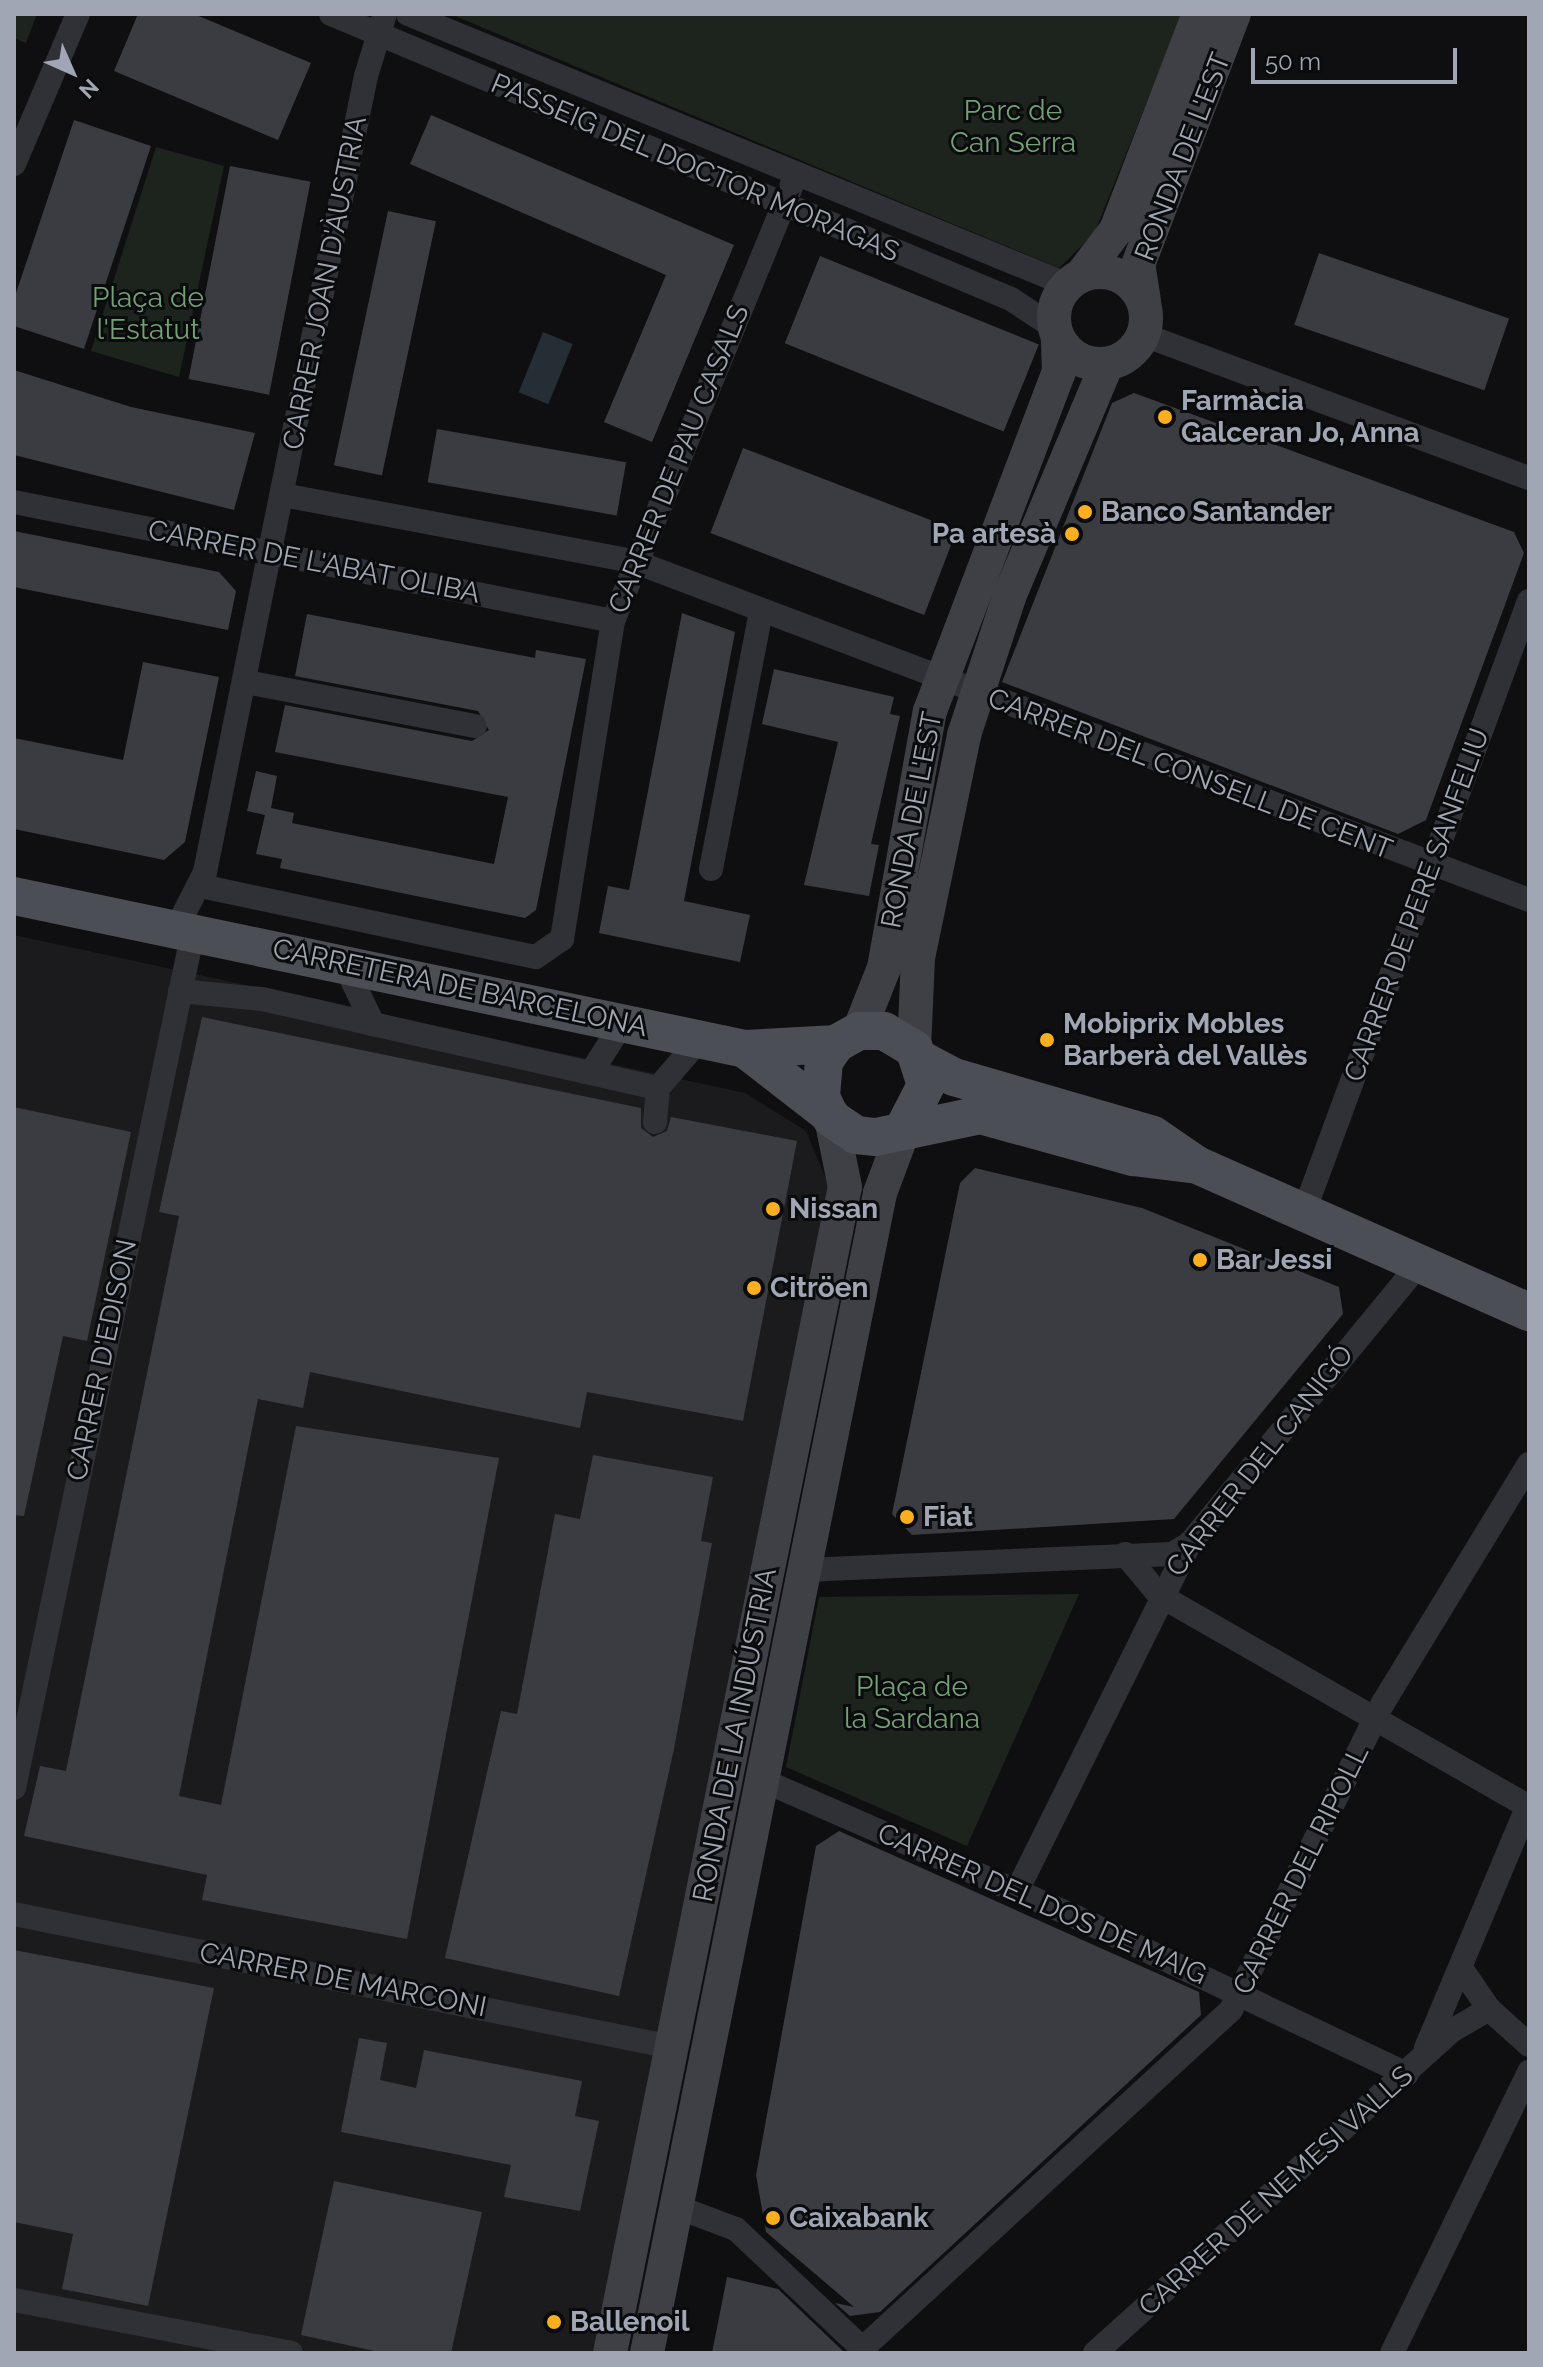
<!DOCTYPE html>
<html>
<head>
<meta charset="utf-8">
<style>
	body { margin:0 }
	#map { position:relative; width:1543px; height:2367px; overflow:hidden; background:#0f0f11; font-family:Raleway,sans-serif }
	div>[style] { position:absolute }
	.built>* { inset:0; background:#1b1b1e }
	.green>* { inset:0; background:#1c241d }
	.water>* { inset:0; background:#262e35; transform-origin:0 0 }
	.building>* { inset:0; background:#3b3c41; transform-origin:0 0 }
	.street>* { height:24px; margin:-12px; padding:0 12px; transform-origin:12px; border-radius:12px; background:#303136 }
	.secondary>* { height:34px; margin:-17px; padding:0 17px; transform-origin:17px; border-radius:17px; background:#3e4046 }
	.secondary>.ring { margin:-17px; padding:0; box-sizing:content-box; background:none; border:34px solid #3e4046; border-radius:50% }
	.primary>* { height:38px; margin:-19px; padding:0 19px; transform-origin:19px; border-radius:19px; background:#4c4e55 }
	.dots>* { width:22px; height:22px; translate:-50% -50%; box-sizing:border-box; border:4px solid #0a0b0c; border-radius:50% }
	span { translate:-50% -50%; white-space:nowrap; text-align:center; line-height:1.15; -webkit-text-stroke:6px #0a0b0c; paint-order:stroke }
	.park-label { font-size:28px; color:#759f77 }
	.street-label { font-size:28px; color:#a0a6b3 }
	.poi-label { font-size:28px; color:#a0a6b3; font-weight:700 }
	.left { translate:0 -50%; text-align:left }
	.right { translate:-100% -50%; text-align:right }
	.frame { position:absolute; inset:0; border:16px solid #a0a6b3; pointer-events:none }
	.north { position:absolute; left:32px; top:32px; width:80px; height:80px; -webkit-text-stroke:6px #0a0b0c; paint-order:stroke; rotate:135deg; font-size:22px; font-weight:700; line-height:32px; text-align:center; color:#a0a6b3 }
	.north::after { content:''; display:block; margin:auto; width:28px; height:36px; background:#a0a6b3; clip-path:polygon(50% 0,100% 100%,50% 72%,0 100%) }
	.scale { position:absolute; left:1251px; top:48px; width:206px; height:36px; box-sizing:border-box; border:4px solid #a0a6b3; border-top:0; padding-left:10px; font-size:24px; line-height:28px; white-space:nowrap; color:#a0a6b3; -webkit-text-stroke:6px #0a0b0c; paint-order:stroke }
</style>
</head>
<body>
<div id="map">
	<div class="built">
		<div style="clip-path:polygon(14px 935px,745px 1093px,806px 1131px,829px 1186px,618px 2353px,14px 2353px)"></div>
	</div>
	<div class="green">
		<div style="clip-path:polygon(14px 14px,37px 14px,26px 43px,14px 38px)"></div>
		<div style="clip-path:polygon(450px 14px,1182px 14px,1094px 234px,1059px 268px)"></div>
		<div style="clip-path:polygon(156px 147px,224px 166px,179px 377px,91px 351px)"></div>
		<div style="clip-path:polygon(1079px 1594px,967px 1846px,786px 1767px,819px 1597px)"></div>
	</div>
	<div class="water">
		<div style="left:543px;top:332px;width:32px;height:65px;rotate:22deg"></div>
	</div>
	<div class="building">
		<div style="clip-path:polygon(138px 14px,194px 14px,311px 63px,278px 140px,114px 71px)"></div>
		<div style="clip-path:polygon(431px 115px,734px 245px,652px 442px,604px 422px,666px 275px,410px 164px)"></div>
		<div style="clip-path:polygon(74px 120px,151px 146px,84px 349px,14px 326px,14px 299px)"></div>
		<div style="left:230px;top:166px;width:82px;height:217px;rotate:11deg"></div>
		<div style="left:388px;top:211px;width:49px;height:260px;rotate:12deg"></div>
		<div style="left:1319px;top:253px;width:201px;height:76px;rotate:19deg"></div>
		<div style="left:820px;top:256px;width:236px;height:94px;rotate:22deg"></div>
		<div style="clip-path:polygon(14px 370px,131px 407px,255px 433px,234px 510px,14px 455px)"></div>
		<div style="clip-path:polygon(1134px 393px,1514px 532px,1524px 553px,1426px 820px,1398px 834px,1002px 682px,1112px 403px)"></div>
		<div style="left:437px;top:429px;width:192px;height:54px;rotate:10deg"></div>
		<div style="left:743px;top:448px;width:229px;height:91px;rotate:21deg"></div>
		<div style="clip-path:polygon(14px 531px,219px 572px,236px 591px,228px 630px,14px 587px)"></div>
		<div style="clip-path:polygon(682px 613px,735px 632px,684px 901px,750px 915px,740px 962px,599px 933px,608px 886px,629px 890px)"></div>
		<div style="clip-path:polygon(307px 614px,535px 658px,536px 650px,586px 659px,536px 910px,525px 918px,455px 904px,280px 868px,282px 859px,256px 854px,265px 815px,247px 811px,256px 771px,277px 776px,271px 808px,294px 813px,292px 823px,494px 864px,508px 797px,275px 752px,285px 705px,472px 741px,489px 730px,478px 711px,295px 676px)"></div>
		<div style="clip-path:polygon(143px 662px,219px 677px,185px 842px,164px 860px,14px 829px,14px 738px,123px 760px)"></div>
		<div style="clip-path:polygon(774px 669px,894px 697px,890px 714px,900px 716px,871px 844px,879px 845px,869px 896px,804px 885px,838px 742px,762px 724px)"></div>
		<div style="clip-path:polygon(202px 1017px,641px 1108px,641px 1128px,653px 1137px,667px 1131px,671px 1117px,797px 1141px,743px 1421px,587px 1392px,580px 1428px,310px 1372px,303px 1408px,258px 1399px,179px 1796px,221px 1805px,296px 1426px,499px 1458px,407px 1939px,202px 1900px,207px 1875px,24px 1836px,40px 1766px,66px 1771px,179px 1216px,159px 1212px)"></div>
		<div style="clip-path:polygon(14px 1107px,131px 1132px,87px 1341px,63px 1336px,24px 1516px,14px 1515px)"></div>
		<div style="clip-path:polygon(975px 1168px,1142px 1208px,1339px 1287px,1343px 1314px,1174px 1519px,912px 1535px,892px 1514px,960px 1183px)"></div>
		<div style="clip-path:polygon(593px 1455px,713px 1477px,701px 1541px,712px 1543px,674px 1749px,619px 1996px,445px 1958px,501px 1711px,517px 1714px,555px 1514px,580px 1519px)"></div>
		<div style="clip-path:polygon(839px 1831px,1199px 1992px,1201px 2015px,880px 2312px,850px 2316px,835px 2303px,854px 2307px,766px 2232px,756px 2175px,816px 1846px)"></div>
		<div style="clip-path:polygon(14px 1950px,214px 1988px,148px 2306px,62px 2289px,73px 2234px,14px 2222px)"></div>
		<div style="clip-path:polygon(359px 2038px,387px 2043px,380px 2080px,416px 2088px,424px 2050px,582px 2081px,575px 2116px,599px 2121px,580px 2211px,504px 2197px,511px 2165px,341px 2132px)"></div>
		<div style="clip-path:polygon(334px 2181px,482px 2212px,451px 2353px,384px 2353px,301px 2335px)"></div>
		<div style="clip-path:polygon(727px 2277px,778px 2289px,845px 2353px,712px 2353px)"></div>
	</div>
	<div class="street">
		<div style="left:331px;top:14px;width:737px;rotate:22.74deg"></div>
		<div style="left:1011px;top:299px;width:53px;rotate:33.4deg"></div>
		<div style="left:408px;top:14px;width:713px;rotate:22.32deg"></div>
		<div style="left:14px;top:164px;width:163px;rotate:-66.9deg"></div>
		<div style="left:1144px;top:335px;width:411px;rotate:20.4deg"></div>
		<div style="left:283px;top:495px;width:356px;rotate:10.7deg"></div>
		<div style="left:633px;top:561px;width:958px;rotate:20.72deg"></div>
		<div style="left:14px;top:502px;width:611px;rotate:11.24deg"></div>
		<div style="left:246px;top:682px;width:233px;rotate:10.9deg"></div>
		<div style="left:711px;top:869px;width:263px;rotate:-79deg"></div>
		<div style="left:201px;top:886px;width:342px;rotate:12deg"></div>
		<div style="left:536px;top:957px;width:32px;rotate:-35deg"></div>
		<div style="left:562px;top:939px;width:322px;rotate:-80.9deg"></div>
		<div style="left:613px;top:621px;width:480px;rotate:-67.7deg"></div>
		<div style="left:176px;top:929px;width:64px;rotate:-63deg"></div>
		<div style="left:205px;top:872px;width:812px;rotate:-78.57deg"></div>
		<div style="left:366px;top:76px;width:65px;rotate:-73deg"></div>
		<div style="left:344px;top:963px;width:68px;rotate:64.6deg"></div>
		<div style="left:180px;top:991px;width:82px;rotate:5.6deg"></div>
		<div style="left:262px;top:999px;width:406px;rotate:12.7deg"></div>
		<div style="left:591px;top:1073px;width:60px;rotate:-57.9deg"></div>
		<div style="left:655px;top:1122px;width:34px;rotate:-85deg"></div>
		<div style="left:658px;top:1088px;width:65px;rotate:-49.4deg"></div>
		<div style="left:1305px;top:1209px;width:648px;rotate:-69.78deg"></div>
		<div style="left:1125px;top:1554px;width:53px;rotate:50.3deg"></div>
		<div style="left:1159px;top:1595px;width:424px;rotate:29.8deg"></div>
		<div style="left:804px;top:1570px;width:368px;rotate:-2.5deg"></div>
		<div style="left:1172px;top:1554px;width:21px;rotate:-31deg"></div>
		<div style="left:762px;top:1780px;width:345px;rotate:23.6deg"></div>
		<div style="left:1078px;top:1918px;width:364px;rotate:25.4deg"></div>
		<div style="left:14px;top:1788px;width:875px;rotate:-78.19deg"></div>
		<div style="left:1017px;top:1891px;width:389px;rotate:-63.6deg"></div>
		<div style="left:1190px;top:1543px;width:364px;rotate:-50.6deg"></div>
		<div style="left:14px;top:1914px;width:671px;rotate:11.43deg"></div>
		<div style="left:1489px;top:2009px;width:54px;rotate:42deg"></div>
		<div style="left:1426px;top:2048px;width:266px;rotate:-67.2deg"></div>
		<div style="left:672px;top:2205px;width:68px;rotate:20.6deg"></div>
		<div style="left:736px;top:2229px;width:180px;rotate:43.4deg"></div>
		<div style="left:14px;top:2300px;width:282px;rotate:10.8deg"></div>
		<div style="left:862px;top:2349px;width:501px;rotate:-42.57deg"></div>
		<div style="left:1231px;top:2010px;width:343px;rotate:-63.7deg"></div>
		<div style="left:1383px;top:1703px;width:280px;rotate:-58.6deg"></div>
		<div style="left:1095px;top:2353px;width:482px;rotate:-42.1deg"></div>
		<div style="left:1453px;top:2030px;width:42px;rotate:-30.3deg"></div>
		<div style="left:1489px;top:2009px;width:46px;rotate:-124.4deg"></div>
		<div style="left:1392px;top:2353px;width:313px;rotate:-64deg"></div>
	</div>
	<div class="secondary">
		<div class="ring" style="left:1054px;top:272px;width:58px;height:58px"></div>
		<div style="left:1081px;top:276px;width:58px;rotate:-52.7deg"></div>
		<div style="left:1116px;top:230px;width:231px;rotate:-69deg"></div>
		<div style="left:1144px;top:301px;width:36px;rotate:-99deg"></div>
		<div style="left:1138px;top:265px;width:269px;rotate:-69.1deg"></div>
		<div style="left:859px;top:1031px;width:68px;rotate:-68.4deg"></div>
		<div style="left:884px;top:968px;width:261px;rotate:-79.9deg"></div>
		<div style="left:930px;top:711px;width:363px;rotate:-69.2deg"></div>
		<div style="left:1059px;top:372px;width:34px;rotate:-92deg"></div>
		<div style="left:914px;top:1049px;width:91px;rotate:-87.5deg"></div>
		<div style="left:918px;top:958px;width:228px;rotate:-78.3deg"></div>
		<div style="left:964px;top:735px;width:145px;rotate:-71.9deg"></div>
		<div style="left:1009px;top:597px;width:253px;rotate:-67.2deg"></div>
		<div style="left:610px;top:2353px;width:1189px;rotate:-78.61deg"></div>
		<div style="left:845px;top:1187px;width:70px;rotate:-101.5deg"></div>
		<div style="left:647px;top:2353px;width:1183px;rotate:-78.64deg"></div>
		<div style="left:880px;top:1193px;width:72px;rotate:-69.5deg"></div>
	</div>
	<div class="primary">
		<div style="left:14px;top:896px;width:747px;rotate:11.82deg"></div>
		<div style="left:745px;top:1049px;width:91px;rotate:-3.1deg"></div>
		<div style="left:745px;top:1049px;width:108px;rotate:37.8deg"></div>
		<div style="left:920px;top:1059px;width:38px;rotate:28deg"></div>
		<div style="left:954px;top:1077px;width:207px;rotate:16.2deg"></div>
		<div style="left:1153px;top:1135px;width:53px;rotate:34.3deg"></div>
		<div style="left:1197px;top:1165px;width:363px;rotate:23.9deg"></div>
		<div style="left:905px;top:1126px;width:46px;rotate:-62.9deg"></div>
		<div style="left:926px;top:1085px;width:38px;rotate:-108deg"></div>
		<div style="left:914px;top:1049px;width:35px;rotate:-149deg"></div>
		<div style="left:884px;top:1031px;width:25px;rotate:180deg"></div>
		<div style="left:859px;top:1031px;width:26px;rotate:151deg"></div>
		<div style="left:836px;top:1044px;width:21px;rotate:125deg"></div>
		<div style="left:824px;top:1061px;width:36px;rotate:95deg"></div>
		<div style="left:821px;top:1097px;width:23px;rotate:65deg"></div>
		<div style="left:831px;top:1118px;width:30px;rotate:34deg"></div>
		<div style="left:856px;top:1135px;width:20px;rotate:6deg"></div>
		<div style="left:876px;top:1137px;width:106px;rotate:-11.9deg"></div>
		<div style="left:980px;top:1115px;width:159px;rotate:15.4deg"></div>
		<div style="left:1133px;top:1157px;width:57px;rotate:7deg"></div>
	</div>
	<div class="dots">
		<div style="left:1165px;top:417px;background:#fbaf1e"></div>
		<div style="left:1085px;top:512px;background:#fbaf1e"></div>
		<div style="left:1072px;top:534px;background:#fbaf1e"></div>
		<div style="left:1047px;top:1040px;background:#fbaf1e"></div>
		<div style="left:773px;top:1209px;background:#fbaf1e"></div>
		<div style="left:1200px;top:1260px;background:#fbaf1e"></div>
		<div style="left:754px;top:1288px;background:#fbaf1e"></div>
		<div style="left:907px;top:1517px;background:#fbaf1e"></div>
		<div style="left:773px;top:2218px;background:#fbaf1e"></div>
		<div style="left:554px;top:2322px;background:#fbaf1e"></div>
	</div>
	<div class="park-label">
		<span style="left:1013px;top:127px">Parc de<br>Can Serra</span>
		<span style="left:148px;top:314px">Plaça de<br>l'Estatut</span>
		<span style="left:912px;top:1703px">Plaça de<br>la Sardana</span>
	</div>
	<div class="street-label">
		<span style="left:1183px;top:157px;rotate:-69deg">RONDA DE L'EST</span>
		<span style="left:695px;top:168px;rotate:23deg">PASSEIG DEL DOCTOR MORAGAS</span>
		<span style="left:325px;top:283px;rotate:-79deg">CARRER JOAN D'ÀUSTRIA</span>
		<span style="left:679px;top:459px;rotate:-68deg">CARRER DE PAU CASALS</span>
		<span style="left:314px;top:562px;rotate:11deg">CARRER DE L'ABAT OLIBA</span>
		<span style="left:1190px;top:774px;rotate:21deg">CARRER DEL CONSELL DE CENT</span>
		<span style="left:912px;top:820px;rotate:-79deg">RONDA DE L'EST</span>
		<span style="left:1417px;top:905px;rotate:-70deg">CARRER DE PERE SANFELIU</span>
		<span style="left:460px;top:988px;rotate:12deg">CARRETERA DE BARCELONA</span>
		<span style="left:102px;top:1360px;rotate:-78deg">CARRER D'EDISON</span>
		<span style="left:1260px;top:1461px;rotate:-52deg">CARRER DEL CANIGÓ</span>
		<span style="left:735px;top:1735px;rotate:-79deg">RONDA DE LA INDÚSTRIA</span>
		<span style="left:1301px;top:1870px;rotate:-64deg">CARRER DEL RIPOLL</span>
		<span style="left:1042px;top:1904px;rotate:24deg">CARRER DEL DOS DE MAIG</span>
		<span style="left:343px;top:1980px;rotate:11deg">CARRER DE MARCONI</span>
		<span style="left:1276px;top:2191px;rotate:-42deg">CARRER DE NEMESI VALLS</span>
	</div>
	<div class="poi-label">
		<span class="left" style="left:1181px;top:417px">Farmàcia<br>Galceran Jo, Anna</span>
		<span class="left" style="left:1101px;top:512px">Banco Santander</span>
		<span class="right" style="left:1056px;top:534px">Pa artesà</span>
		<span class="left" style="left:1063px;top:1040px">Mobiprix Mobles<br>Barberà del Vallès</span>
		<span class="left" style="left:789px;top:1209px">Nissan</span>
		<span class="left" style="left:1216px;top:1260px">Bar Jessi</span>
		<span class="left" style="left:770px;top:1288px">Citröen</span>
		<span class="left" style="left:923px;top:1517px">Fiat</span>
		<span class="left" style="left:789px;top:2218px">Caixabank</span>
		<span class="left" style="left:570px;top:2322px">Ballenoil</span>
	</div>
	<div class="frame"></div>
	<div class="north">N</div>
	<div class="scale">50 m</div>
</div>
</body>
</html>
